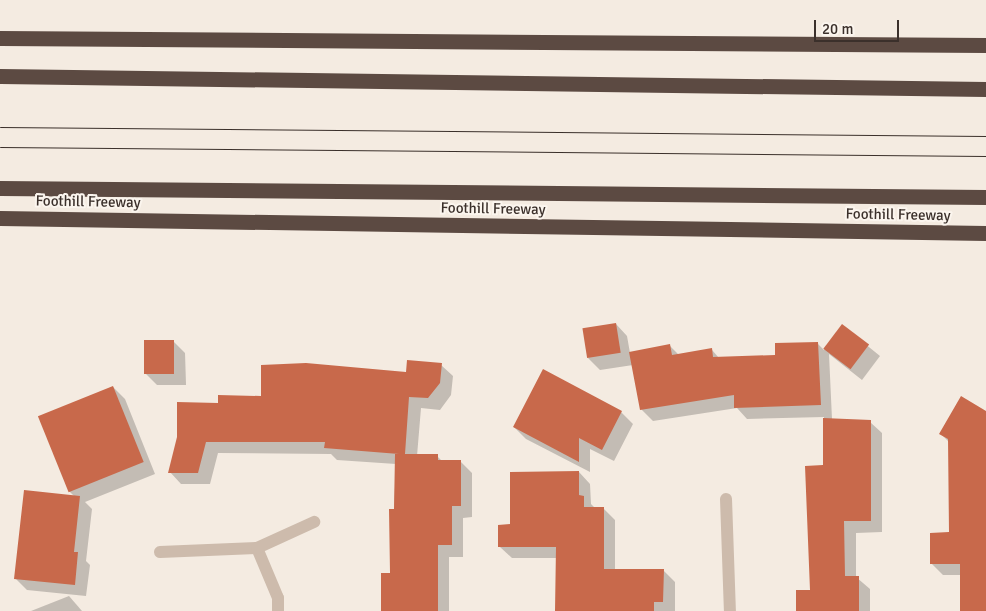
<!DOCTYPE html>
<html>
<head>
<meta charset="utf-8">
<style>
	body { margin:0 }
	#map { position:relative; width:986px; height:611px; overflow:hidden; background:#f4ebe1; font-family:Signika,sans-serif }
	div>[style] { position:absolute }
	.shadow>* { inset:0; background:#0003 }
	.building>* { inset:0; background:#c8694b; transform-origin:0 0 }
	.minor>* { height:12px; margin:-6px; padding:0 6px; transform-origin:6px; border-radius:6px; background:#cdbbac }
	.motorway>* { height:15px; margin:-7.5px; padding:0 7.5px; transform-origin:7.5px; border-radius:7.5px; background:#5c4a42 }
	.tram>* { height:1px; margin:-0.5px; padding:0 0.5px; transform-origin:0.5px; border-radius:0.5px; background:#3b302b }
	span { translate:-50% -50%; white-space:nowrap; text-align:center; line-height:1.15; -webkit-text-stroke:4px #fbf5ee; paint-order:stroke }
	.street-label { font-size:15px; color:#3b302b }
	.scale { position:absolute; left:814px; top:20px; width:85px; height:22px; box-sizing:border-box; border:2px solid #3b302b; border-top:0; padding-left:6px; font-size:15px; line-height:18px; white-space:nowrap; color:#3b302b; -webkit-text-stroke:4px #fbf5ee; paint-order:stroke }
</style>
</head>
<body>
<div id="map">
	<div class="shadow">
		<div style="clip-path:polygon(616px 324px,627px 336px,630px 353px,670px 346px,679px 355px,712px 350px,719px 358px,777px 356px,818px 344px,824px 350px,843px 326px,880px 356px,862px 380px,829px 354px,832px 419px,870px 422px,882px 433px,882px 532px,856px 533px,856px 577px,870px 589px,870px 611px,797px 611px,812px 591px,824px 466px,824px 417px,747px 419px,737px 408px,653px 421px,641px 409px,633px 365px,600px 370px,588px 358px)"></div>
		<div style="clip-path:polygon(173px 341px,185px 353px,186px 385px,157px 385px,145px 373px)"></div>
		<div style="clip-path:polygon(441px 365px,453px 376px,451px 395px,440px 410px,421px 408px,417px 456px,437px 456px,442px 461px,460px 461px,472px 473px,472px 517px,463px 518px,463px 557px,449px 557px,449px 611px,382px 611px,391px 574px,396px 464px,337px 460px,331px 454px,218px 453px,210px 484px,181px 484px,170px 472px,220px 404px,407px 374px)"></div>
		<div style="clip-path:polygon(543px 371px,621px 412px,633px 424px,614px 461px,590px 449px,590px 472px,526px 439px,514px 427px)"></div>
		<div style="clip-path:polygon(113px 387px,125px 399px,155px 474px,85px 502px,92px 509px,86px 561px,90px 565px,86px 596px,27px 590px,16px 579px,75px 497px,70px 492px,39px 417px)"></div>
		<div style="clip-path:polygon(986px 413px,986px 611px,962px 611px,961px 575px,943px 575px,931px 563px,950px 534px,950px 443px,940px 433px)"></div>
		<div style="clip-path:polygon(579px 472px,590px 484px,591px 504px,595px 508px,603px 508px,615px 520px,615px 570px,663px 570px,675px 582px,675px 611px,557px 611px,557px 558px,512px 558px,500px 547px,511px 526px)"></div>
		<div style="clip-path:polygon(69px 596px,82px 611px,31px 611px)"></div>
	</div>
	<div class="building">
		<div style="left:616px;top:323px;width:30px;height:34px;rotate:81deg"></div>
		<div style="left:842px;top:324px;width:34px;height:31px;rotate:37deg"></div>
		<div style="left:144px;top:340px;width:30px;height:34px"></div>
		<div style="clip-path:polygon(818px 342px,821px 405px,734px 408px,734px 395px,640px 410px,629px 352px,670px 344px,672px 355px,712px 348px,713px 357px,775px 355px,775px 343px)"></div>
		<div style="clip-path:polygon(407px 360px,442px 363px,440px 383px,428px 398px,409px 397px,405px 454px,438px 454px,438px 460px,461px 460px,461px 506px,452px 506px,452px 545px,438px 545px,438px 611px,381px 611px,381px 573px,390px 573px,389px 509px,394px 509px,395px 454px,399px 454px,324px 448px,325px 442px,206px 442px,198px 473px,168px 473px,177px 437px,177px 402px,218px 403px,218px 395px,261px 396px,261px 365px,306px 363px,406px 372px)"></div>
		<div style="clip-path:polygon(543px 369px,622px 411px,602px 450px,579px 438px,579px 462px,513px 427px)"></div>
		<div style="left:113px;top:386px;width:82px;height:81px;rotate:68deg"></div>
		<div style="clip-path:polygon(961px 396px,986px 411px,986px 611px,960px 611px,960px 564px,930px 564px,930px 533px,949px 532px,948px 439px,939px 434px)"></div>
		<div style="clip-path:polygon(823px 418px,871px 420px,871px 521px,844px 521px,845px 576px,859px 576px,859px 611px,796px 611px,796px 590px,810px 590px,805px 466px,823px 465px)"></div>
		<div style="clip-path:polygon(579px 471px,579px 495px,584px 496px,584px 507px,604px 507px,604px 569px,664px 569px,663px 602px,654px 602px,654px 611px,555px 611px,556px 547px,498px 547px,498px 525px,510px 524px,510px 472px)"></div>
		<div style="clip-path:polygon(24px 490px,80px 496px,74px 552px,78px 552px,75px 585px,14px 579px)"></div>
	</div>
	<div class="minor">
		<div style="left:726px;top:499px;width:112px;rotate:88deg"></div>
		<div style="left:257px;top:548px;width:54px;rotate:67.2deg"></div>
		<div style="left:278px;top:598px;width:13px;rotate:90deg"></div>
		<div style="left:160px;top:552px;width:97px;rotate:-2.4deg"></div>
		<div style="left:257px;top:548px;width:63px;rotate:-24.5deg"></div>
	</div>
	<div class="motorway">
		<div style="left:0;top:38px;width:986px;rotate:0.41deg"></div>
		<div style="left:0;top:76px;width:986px;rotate:0.76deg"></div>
		<div style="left:0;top:188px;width:986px;rotate:0.52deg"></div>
		<div style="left:0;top:218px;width:986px;rotate:0.87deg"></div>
	</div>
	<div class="tram">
		<div style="left:0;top:127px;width:986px;rotate:0.52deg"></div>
		<div style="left:0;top:147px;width:986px;rotate:0.52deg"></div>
	</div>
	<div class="street-label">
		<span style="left:88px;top:202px;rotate:1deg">Foothill Freeway</span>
		<span style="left:493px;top:209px;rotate:1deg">Foothill Freeway</span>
		<span style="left:898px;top:215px;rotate:1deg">Foothill Freeway</span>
	</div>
	<div class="scale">20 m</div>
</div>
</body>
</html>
